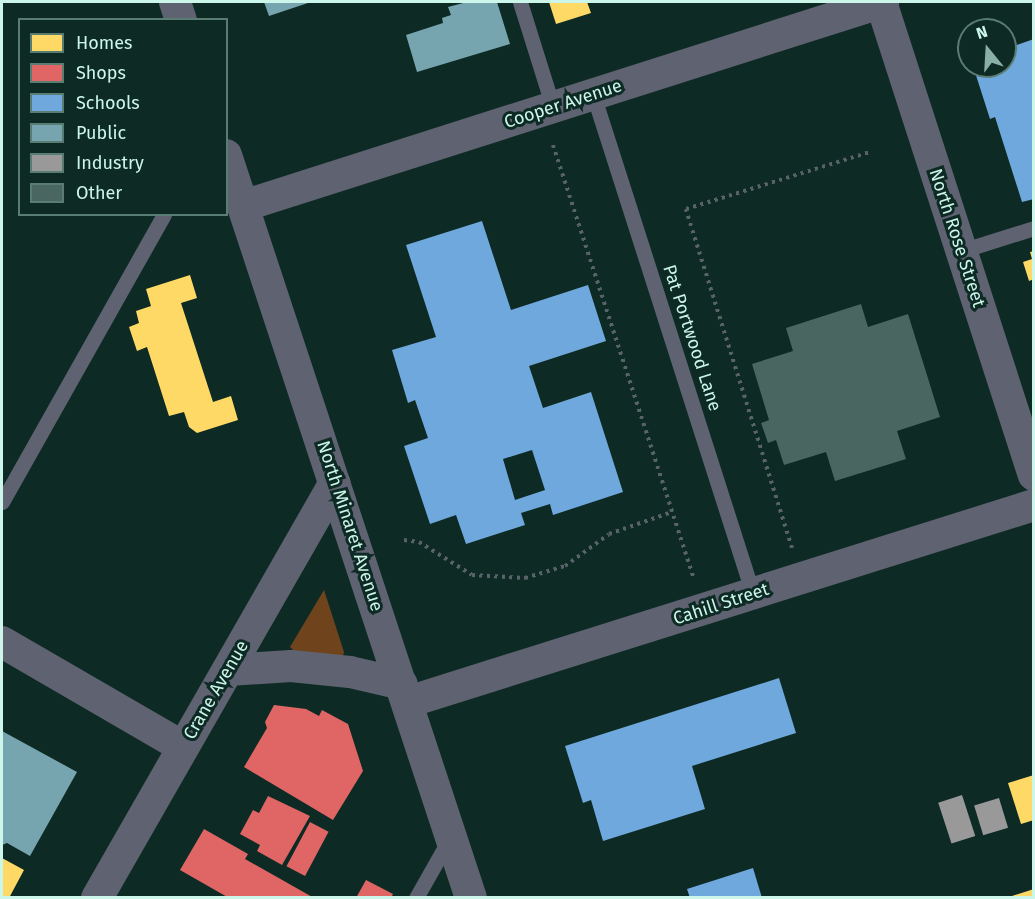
<!DOCTYPE html>
<html>
<head>
<meta charset="utf-8">
<style>
	body { margin:0 }
	#map { position:relative; width:1035px; height:899px; overflow:hidden; background:#0e2a25; font-family:"Fira Sans",sans-serif }
	div>[style] { position:absolute }
	.green>* { inset:0; background:#6f441d }
	.homes>* { inset:0; background:#ffd966 }
	.shops>* { inset:0; background:#e06666; transform-origin:0 0 }
	.schools>* { inset:0; background:#6fa8dc }
	.public>* { inset:0; background:#76a5af }
	.industry>* { inset:0; background:#999; transform-origin:0 0 }
	.building>* { inset:0; background:#496660 }
	.path>* { height:4px; margin-top:-2px; transform-origin:0; background:repeating-linear-gradient(90deg,#586269 0 3px,transparent 0 7.5px) }
	.lane>* { height:15px; margin:-7.5px; padding:0 7.5px; transform-origin:7.5px; border-radius:7.5px; background:#5f6270 }
	.street>* { height:32px; margin:-16px; padding:0 16px; transform-origin:16px; border-radius:16px; background:#5f6270 }
	span { translate:-50% -50%; white-space:nowrap; text-align:center; line-height:1.15; -webkit-text-stroke:6px #0d2a24; paint-order:stroke }
	.street-label { font-size:18px; color:#ccf6ea }
	.frame { position:absolute; inset:0; border:3px solid #ccf6ea; pointer-events:none }
	.legend { position:absolute; left:18px; top:18px; width:210px; height:198px; box-sizing:border-box; background:#0d2a24; border:2px solid #597c73; margin:0; padding:8px 10px; list-style:none; font-size:18px; color:#ccf6ea }
	.legend li { display:flex; align-items:center; gap:12px; height:30px }
	.legend b { width:30px; border:2px solid #597c73 }
	.north { position:absolute; left:957px; top:18px; width:60px; height:60px; box-sizing:border-box; background:#0d2a24; border:2px solid #597c73; border-radius:50%; rotate:342deg; font-size:16px; font-weight:700; line-height:24px; text-align:center; color:#ccf6ea }
	.north::after { content:''; display:block; margin:auto; width:21px; height:27px; background:#8aafa5; clip-path:polygon(50% 0,100% 100%,50% 72%,0 100%) }
</style>
</head>
<body>
<div id="map">
	<div class="green">
		<div style="clip-path:polygon(324px 590px,344px 652px,343px 656px,294px 651px,290px 647px)"></div>
	</div>
	<div class="homes">
		<div style="clip-path:polygon(549px 2px,587px 2px,591px 13px,556px 24px)"></div>
		<div style="clip-path:polygon(1034px 251px,1034px 279px,1029px 281px,1023px 262px,1032px 259px,1030px 252px)"></div>
		<div style="clip-path:polygon(190px 275px,197px 298px,181px 303px,213px 402px,231px 396px,238px 420px,197px 433px,189px 427px,184px 412px,169px 416px,147px 347px,137px 351px,129px 327px,139px 323px,136px 311px,151px 306px,146px 289px)"></div>
		<div style="clip-path:polygon(1034px 775px,1034px 820px,1021px 824px,1008px 783px)"></div>
		<div style="clip-path:polygon(2px 858px,24px 870px,9px 898px,2px 898px)"></div>
		<div style="clip-path:polygon(1034px 889px,1034px 898px,1009px 898px,1009px 897px)"></div>
	</div>
	<div class="shops">
		<div style="clip-path:polygon(274px 705px,306px 709px,319px 716px,322px 710px,348px 724px,363px 771px,333px 820px,244px 767px,267px 728px,265px 722px)"></div>
		<div style="clip-path:polygon(268px 796px,310px 816px,282px 865px,257px 851px,260px 845px,240px 834px,253px 810px,259px 813px)"></div>
		<div style="left:310px;top:822px;width:21px;height:50px;rotate:28deg"></div>
		<div style="clip-path:polygon(204px 829px,248px 854px,245px 859px,314px 898px,229px 898px,180px 870px)"></div>
		<div style="clip-path:polygon(366px 880px,393px 894px,391px 898px,356px 898px)"></div>
	</div>
	<div class="schools">
		<div style="clip-path:polygon(1034px 39px,1034px 199px,1022px 202px,995px 117px,990px 119px,973px 66px,1005px 66px,1005px 49px)"></div>
		<div style="clip-path:polygon(evenodd,482px 221px,511px 310px,588px 285px,606px 341px,529px 366px,543px 408px,591px 392px,623px 492px,553px 515px,550px 504px,521px 513px,525px 525px,466px 544px,456px 515px,430px 524px,404px 446px,428px 438px,415px 400px,408px 403px,392px 350px,436px 337px,406px 245px,482px 221px,532px 450px,545px 490px,515px 500px,503px 459px,532px 450px)"></div>
		<div style="clip-path:polygon(779px 678px,796px 733px,692px 766px,705px 809px,603px 841px,591px 800px,583px 803px,565px 746px)"></div>
		<div style="clip-path:polygon(753px 868px,762px 898px,690px 898px,687px 889px)"></div>
	</div>
	<div class="public">
		<div style="clip-path:polygon(264px 2px,311px 2px,269px 16px)"></div>
		<div style="clip-path:polygon(467px 2px,497px 2px,510px 44px,417px 72px,406px 35px,443px 23px,442px 18px,451px 15px,448px 7px)"></div>
		<div style="clip-path:polygon(2px 731px,77px 772px,30px 856px,7px 843px,2px 845px)"></div>
	</div>
	<div class="industry">
		<div style="left:962px;top:795px;width:43px;height:25px;rotate:72deg"></div>
		<div style="left:999px;top:798px;width:31px;height:26px;rotate:73deg"></div>
	</div>
	<div class="building">
		<div style="clip-path:polygon(861px 304px,868px 327px,908px 314px,940px 417px,897px 431px,906px 459px,835px 481px,826px 452px,784px 465px,776px 440px,768px 443px,761px 423px,769px 420px,752px 364px,793px 351px,786px 328px)"></div>
	</div>
	<div class="path">
		<div style="left:553px;top:145px;width:457px;rotate:72deg"></div>
		<div style="left:404px;top:540px;width:15px;rotate:8deg"></div>
		<div style="left:419px;top:542px;width:62px;rotate:31.9deg"></div>
		<div style="left:472px;top:575px;width:53px;rotate:3.2deg"></div>
		<div style="left:525px;top:578px;width:42px;rotate:-16.7deg"></div>
		<div style="left:565px;top:566px;width:54px;rotate:-36deg"></div>
		<div style="left:609px;top:534px;width:67px;rotate:-19.2deg"></div>
		<div style="left:792px;top:548px;width:355px;rotate:-107.4deg"></div>
		<div style="left:686px;top:209px;width:193px;rotate:-17.2deg"></div>
	</div>
	<div class="lane">
		<div style="left:520px;top:2px;width:110px;rotate:72.6deg"></div>
		<div style="left:593px;top:94px;width:525px;rotate:72.26deg"></div>
		<div style="left:961px;top:251px;width:77px;rotate:-17.5deg"></div>
		<div style="left:2px;top:502px;width:330px;rotate:-60.6deg"></div>
		<div style="left:416px;top:898px;width:69px;rotate:-60.5deg"></div>
	</div>
	<div class="street">
		<div style="left:175px;top:2px;width:19px;rotate:72deg"></div>
		<div style="left:881px;top:2px;width:497px;rotate:72.1deg"></div>
		<div style="left:226px;top:155px;width:782px;rotate:71.75deg"></div>
		<div style="left:243px;top:206px;width:672px;rotate:-17.68deg"></div>
		<div style="left:2px;top:642px;width:209px;rotate:30.1deg"></div>
		<div style="left:228px;top:670px;width:63px;rotate:-3.6deg"></div>
		<div style="left:291px;top:666px;width:59px;rotate:5.8deg"></div>
		<div style="left:350px;top:672px;width:53px;rotate:13deg"></div>
		<div style="left:408px;top:702px;width:656px;rotate:-17.47deg"></div>
		<div style="left:97px;top:898px;width:478px;rotate:-60.2deg"></div>
	</div>
	<div class="street-label">
		<span style="left:563px;top:104px;rotate:-18deg">Cooper Avenue</span>
		<span style="left:957px;top:238px;rotate:72deg">North Rose Street</span>
		<span style="left:692px;top:338px;rotate:72deg">Pat Portwood Lane</span>
		<span style="left:350px;top:526px;rotate:72deg">North Minaret Avenue</span>
		<span style="left:721px;top:604px;rotate:-18deg">Cahill Street</span>
		<span style="left:216px;top:690px;rotate:-60deg">Crane Avenue</span>
	</div>
	<div class="frame"></div>
	<ul class="legend">
	<li><b style="height:16px;background:#ffd966"></b>Homes</li>
	<li><b style="height:16px;background:#e06666"></b>Shops</li>
	<li><b style="height:16px;background:#6fa8dc"></b>Schools</li>
	<li><b style="height:16px;background:#76a5af"></b>Public</li>
	<li><b style="height:16px;background:#999"></b>Industry</li>
	<li><b style="height:16px;background:#496660"></b>Other</li>
	</ul>
	<div class="north">N</div>
</div>
</body>
</html>
